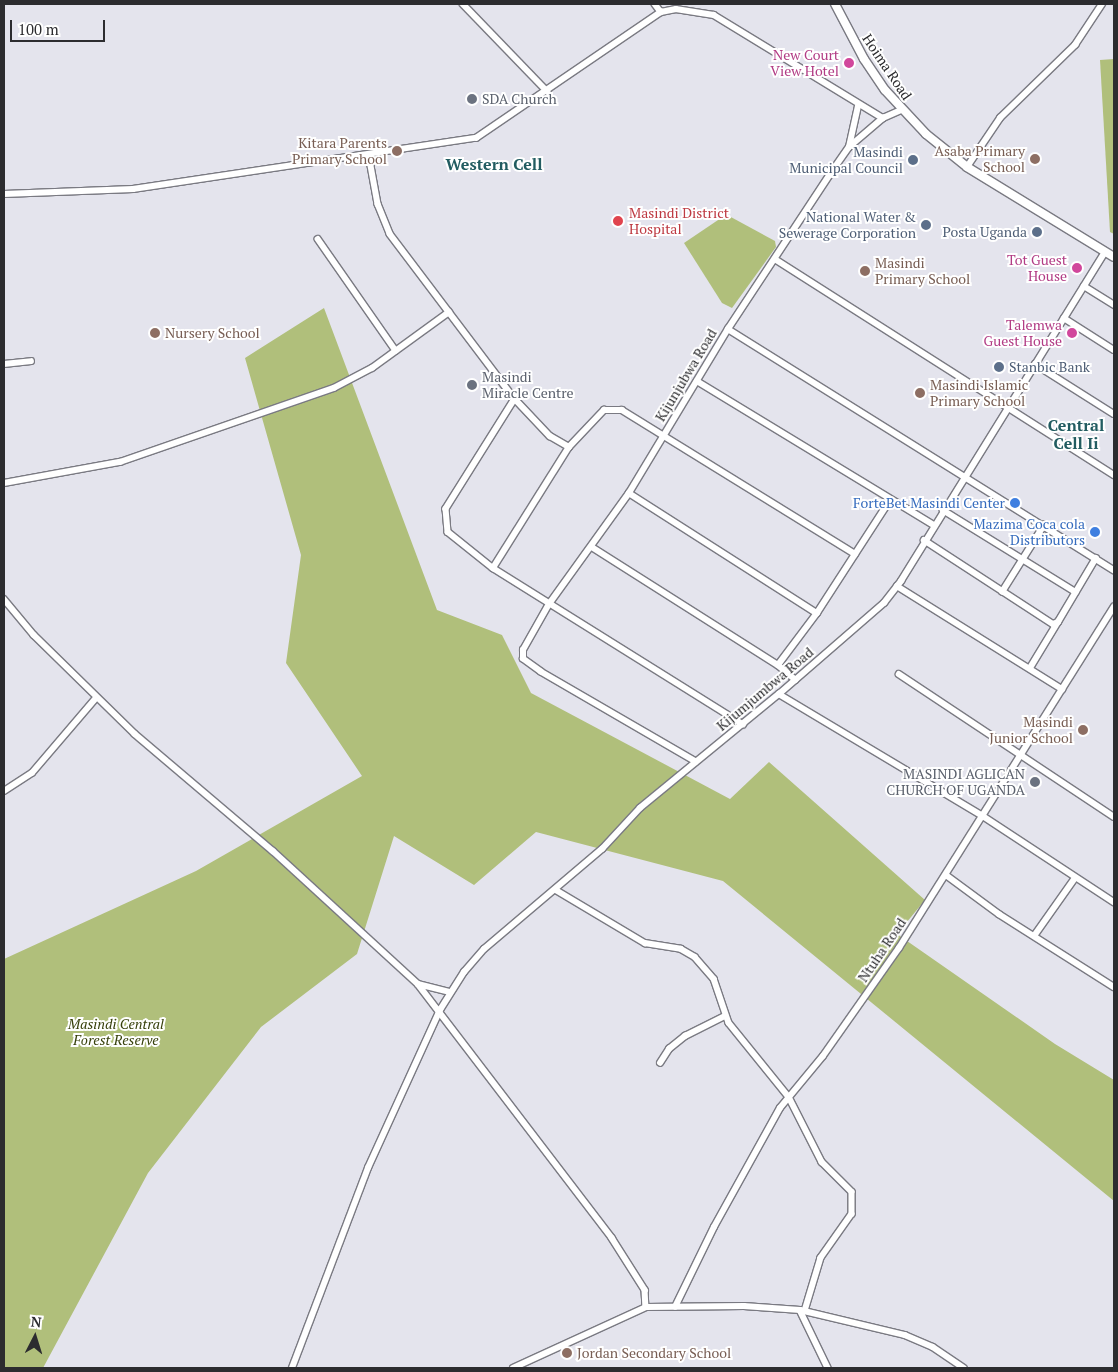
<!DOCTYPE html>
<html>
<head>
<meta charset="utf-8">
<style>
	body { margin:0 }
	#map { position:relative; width:1118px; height:1372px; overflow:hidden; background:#e4e4ed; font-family:"PT Serif",serif }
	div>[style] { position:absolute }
	.green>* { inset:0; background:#b0bf7b }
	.roads { filter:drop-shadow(1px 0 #7a7a82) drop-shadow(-1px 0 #7a7a82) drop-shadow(0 1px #7a7a82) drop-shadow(0 -1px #7a7a82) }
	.street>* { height:5.5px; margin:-2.75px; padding:0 2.75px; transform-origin:2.75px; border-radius:2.75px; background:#fff }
	.secondary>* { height:8px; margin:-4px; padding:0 4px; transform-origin:4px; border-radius:4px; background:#fff }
	.dots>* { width:14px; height:14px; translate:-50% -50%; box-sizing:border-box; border:2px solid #fff; border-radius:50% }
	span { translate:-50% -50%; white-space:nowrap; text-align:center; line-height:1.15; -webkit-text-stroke:4px #fff; paint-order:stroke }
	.hotel-label { font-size:14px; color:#b23c85 }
	.right { translate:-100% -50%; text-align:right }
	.street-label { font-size:14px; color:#2c2c2f }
	.worship-label { font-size:14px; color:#5b616d }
	.left { translate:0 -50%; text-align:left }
	.education-label { font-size:14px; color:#785e54 }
	.service-label { font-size:14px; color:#4e5e75 }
	.health-label { font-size:14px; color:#be3a42 }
	.shop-label { font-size:14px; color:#366cbe }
	.park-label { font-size:14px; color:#37400b; font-style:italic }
	.quarter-label { font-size:16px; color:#225c61; font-weight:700 }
	.frame { position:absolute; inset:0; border:5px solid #2c2c2f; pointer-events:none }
	.north { position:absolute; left:10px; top:1312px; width:50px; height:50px; -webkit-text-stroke:4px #fff; paint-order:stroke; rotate:5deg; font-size:14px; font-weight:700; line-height:20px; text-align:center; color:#2c2c2f }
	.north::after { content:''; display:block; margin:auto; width:18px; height:22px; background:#2c2c2f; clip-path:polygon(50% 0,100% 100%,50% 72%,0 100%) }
	.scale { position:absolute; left:10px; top:20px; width:95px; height:22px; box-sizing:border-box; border:2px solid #2c2c2f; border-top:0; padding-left:6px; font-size:15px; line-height:18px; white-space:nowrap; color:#2c2c2f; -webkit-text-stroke:4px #fff; paint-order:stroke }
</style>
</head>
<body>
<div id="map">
	<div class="green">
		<div style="clip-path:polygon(1114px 59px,1114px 234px,1110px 232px,1100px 60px)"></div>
		<div style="clip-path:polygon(729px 216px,775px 241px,776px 247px,732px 308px,722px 303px,684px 243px,721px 218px)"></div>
		<div style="clip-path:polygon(324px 308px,437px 610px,502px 635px,531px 693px,730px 799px,769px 762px,925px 900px,897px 934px,1055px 1044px,1114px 1080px,1114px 1201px,723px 881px,536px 832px,474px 885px,394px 836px,357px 954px,261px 1027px,148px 1173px,43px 1368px,4px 1368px,4px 959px,196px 871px,362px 776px,286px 663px,301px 555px,245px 358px)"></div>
	</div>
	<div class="roads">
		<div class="street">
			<div style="left:463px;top:4px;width:122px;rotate:46deg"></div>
			<div style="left:655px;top:4px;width:10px;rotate:53deg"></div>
			<div style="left:849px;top:147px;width:42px;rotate:-77.6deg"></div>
			<div style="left:369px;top:155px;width:50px;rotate:79.6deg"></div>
			<div style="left:378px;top:204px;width:32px;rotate:68deg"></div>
			<div style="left:390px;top:234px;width:207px;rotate:52.9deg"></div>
			<div style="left:515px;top:399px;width:51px;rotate:46.6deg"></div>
			<div style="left:550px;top:436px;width:22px;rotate:30deg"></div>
			<div style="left:569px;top:447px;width:51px;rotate:-46.6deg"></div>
			<div style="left:604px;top:410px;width:18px"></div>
			<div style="left:622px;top:410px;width:274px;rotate:31.7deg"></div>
			<div style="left:967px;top:167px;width:59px;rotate:-56deg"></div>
			<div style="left:1000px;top:118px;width:105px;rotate:-44.2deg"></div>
			<div style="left:1075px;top:45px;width:49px;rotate:-56.6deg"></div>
			<div style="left:4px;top:194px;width:129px;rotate:-2.2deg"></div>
			<div style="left:133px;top:189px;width:347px;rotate:-8.5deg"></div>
			<div style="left:476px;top:138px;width:224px;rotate:-34.3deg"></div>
			<div style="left:661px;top:12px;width:15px;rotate:-11deg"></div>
			<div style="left:676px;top:9px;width:38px;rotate:9deg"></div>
			<div style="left:714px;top:15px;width:198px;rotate:31.4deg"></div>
			<div style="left:883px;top:118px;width:20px;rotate:-24deg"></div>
			<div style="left:318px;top:239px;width:136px;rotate:55.1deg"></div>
			<div style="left:775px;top:259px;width:402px;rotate:32.5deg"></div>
			<div style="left:1084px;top:286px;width:36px;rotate:32deg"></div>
			<div style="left:1064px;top:318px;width:59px;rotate:32.6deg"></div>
			<div style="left:728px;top:329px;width:455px;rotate:32deg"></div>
			<div style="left:4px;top:364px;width:27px;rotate:-6deg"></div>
			<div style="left:1035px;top:364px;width:93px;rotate:32.3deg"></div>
			<div style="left:697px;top:381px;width:277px;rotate:31.3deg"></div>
			<div style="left:515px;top:399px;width:130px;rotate:122.1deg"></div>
			<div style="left:446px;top:509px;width:23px;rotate:85deg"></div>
			<div style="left:448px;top:532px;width:58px;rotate:38.7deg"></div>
			<div style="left:493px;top:568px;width:295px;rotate:32deg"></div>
			<div style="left:4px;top:483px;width:118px;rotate:-10.3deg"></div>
			<div style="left:120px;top:462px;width:226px;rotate:-19.1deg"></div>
			<div style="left:334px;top:388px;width:43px;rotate:-27.8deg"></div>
			<div style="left:372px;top:368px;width:95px;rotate:-36deg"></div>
			<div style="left:629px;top:493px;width:223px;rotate:32.6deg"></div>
			<div style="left:943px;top:510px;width:156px;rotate:31.7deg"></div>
			<div style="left:924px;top:540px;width:154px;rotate:33.1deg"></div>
			<div style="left:1053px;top:624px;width:5px;rotate:-22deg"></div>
			<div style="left:1058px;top:622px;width:74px;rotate:-59.3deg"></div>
			<div style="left:592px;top:547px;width:220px;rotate:32.4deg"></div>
			<div style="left:778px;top:665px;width:23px;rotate:40deg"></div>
			<div style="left:493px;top:568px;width:143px;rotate:-57.9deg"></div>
			<div style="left:897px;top:586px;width:195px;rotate:32deg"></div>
			<div style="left:1002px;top:592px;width:79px;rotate:-57.9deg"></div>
			<div style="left:4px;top:599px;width:47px;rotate:50.2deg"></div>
			<div style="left:34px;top:635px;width:141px;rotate:44.4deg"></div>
			<div style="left:135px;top:734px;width:181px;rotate:40.3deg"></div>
			<div style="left:273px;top:851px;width:197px;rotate:42.5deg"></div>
			<div style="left:418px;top:984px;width:320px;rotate:52.6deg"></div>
			<div style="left:612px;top:1238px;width:62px;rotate:57.6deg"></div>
			<div style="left:645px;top:1290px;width:17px;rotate:87deg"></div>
			<div style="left:778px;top:665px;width:65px;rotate:-53.1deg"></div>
			<div style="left:817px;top:613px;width:135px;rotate:-57.1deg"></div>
			<div style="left:1030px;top:668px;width:54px;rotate:-58.7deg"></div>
			<div style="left:899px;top:674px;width:258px;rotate:33.6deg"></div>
			<div style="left:779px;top:694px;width:238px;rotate:30.9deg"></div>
			<div style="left:983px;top:816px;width:157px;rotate:33.3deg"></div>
			<div style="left:696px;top:762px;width:179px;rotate:-149.9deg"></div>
			<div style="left:541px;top:672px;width:22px;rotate:-144deg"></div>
			<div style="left:523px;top:659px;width:9px;rotate:-90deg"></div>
			<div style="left:523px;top:650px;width:53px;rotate:-60.5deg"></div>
			<div style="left:549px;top:604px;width:137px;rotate:-54.2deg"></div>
			<div style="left:629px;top:493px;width:192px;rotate:-58.9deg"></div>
			<div style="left:728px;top:329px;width:194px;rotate:-56.6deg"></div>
			<div style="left:835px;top:167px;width:24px;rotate:-55deg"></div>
			<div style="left:849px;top:147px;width:45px;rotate:-40.5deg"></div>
			<div style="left:4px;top:791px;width:33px;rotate:-33deg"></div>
			<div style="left:32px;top:773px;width:99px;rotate:-49.5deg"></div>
			<div style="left:946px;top:875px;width:66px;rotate:36.3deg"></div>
			<div style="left:999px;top:914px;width:136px;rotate:32.4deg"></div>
			<div style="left:556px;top:890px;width:104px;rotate:30.8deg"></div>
			<div style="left:645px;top:943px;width:36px;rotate:9deg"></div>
			<div style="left:681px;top:949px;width:16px;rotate:30deg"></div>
			<div style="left:695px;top:957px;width:29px;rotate:49deg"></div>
			<div style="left:714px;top:979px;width:46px;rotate:71.2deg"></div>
			<div style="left:729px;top:1023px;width:95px;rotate:51deg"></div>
			<div style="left:789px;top:1097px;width:73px;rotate:63.1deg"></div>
			<div style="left:822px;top:1162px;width:42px;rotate:45deg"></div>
			<div style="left:852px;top:1192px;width:22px;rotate:90deg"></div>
			<div style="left:852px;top:1214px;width:54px;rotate:125.2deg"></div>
			<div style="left:821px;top:1258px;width:55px;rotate:106.8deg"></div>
			<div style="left:1034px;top:936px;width:71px;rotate:-54.7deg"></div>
			<div style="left:418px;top:984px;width:33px;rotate:14deg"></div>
			<div style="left:660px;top:1063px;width:17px;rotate:-57deg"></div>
			<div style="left:669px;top:1049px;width:21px;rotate:-39deg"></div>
			<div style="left:685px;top:1036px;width:45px;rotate:-26.6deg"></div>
			<div style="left:675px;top:1307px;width:89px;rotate:-64deg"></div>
			<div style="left:714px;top:1227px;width:136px;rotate:-61deg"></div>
			<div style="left:780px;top:1108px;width:67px;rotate:-50.4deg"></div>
			<div style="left:823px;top:1056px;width:132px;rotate:-54.9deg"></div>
			<div style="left:899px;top:948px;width:403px;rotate:-57.8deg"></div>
			<div style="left:800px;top:1310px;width:64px;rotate:64.2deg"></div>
			<div style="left:292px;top:1368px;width:214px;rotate:-69.2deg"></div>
			<div style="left:368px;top:1168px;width:174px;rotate:-65.5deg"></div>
			<div style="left:440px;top:1010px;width:45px;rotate:-57.7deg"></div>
			<div style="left:464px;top:972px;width:30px;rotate:-49deg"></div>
			<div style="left:484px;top:949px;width:155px;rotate:-40.3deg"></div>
			<div style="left:602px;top:849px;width:56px;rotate:-47.2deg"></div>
			<div style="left:640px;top:808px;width:180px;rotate:-39.4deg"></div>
			<div style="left:779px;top:694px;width:139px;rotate:-40.9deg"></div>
			<div style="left:884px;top:603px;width:28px;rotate:-52deg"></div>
			<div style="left:901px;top:581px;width:387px;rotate:-58.2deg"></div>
			<div style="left:513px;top:1368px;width:146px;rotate:-24.6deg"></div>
			<div style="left:646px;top:1307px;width:98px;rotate:-0.6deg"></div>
			<div style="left:744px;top:1306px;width:56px;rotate:4.1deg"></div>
			<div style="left:800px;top:1310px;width:108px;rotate:13.4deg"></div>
			<div style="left:905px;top:1335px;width:30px;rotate:23deg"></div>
			<div style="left:933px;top:1347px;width:37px;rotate:34deg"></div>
		</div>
		<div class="secondary">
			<div style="left:835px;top:4px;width:62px;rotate:62.2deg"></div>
			<div style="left:864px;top:59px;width:37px;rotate:56deg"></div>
			<div style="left:885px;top:90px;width:60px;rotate:47deg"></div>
			<div style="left:926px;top:134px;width:53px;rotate:38.8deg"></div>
			<div style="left:967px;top:167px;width:172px;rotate:31.5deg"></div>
		</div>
	</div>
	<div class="dots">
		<div style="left:849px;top:63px;background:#d1479c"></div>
		<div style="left:472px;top:99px;background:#6b7280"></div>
		<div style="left:397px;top:151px;background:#8d6e63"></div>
		<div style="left:1035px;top:159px;background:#8d6e63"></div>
		<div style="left:913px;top:160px;background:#5c6f8a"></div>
		<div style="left:618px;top:221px;background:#e0444e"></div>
		<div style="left:926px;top:225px;background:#5c6f8a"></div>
		<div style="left:1037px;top:232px;background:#5c6f8a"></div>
		<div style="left:1077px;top:268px;background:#d1479c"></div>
		<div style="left:865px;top:271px;background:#8d6e63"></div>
		<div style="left:155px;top:333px;background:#8d6e63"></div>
		<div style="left:1072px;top:333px;background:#d1479c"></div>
		<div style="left:999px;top:367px;background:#5c6f8a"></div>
		<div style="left:472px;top:385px;background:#6b7280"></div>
		<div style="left:920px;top:393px;background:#8d6e63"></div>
		<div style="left:1015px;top:503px;background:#3f7fe0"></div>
		<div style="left:1095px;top:532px;background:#3f7fe0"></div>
		<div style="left:1083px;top:730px;background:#8d6e63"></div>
		<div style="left:1035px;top:782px;background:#6b7280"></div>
		<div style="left:567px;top:1353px;background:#8d6e63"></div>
	</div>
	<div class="hotel-label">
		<span class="right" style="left:839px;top:63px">New Court<br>View Hotel</span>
		<span class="right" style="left:1067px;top:268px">Tot Guest<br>House</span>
		<span class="right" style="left:1062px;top:333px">Talemwa<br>Guest House</span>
	</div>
	<div class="street-label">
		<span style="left:887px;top:67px;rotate:56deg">Hoima Road</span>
		<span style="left:686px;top:375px;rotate:-59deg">Kijunjubwa Road</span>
		<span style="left:765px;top:689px;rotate:-40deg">Kijumjumbwa Road</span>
		<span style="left:882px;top:950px;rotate:-56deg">Ntuha Road</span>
	</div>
	<div class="worship-label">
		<span class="left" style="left:482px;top:99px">SDA Church</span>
		<span class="left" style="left:482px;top:385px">Masindi<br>Miracle Centre</span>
		<span class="right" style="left:1025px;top:782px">MASINDI AGLICAN<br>CHURCH OF UGANDA</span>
	</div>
	<div class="education-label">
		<span class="right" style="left:387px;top:151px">Kitara Parents<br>Primary School</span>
		<span class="right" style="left:1025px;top:159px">Asaba Primary<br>School</span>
		<span class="left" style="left:875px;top:271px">Masindi<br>Primary School</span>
		<span class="left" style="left:165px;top:333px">Nursery School</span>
		<span class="left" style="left:930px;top:393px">Masindi Islamic<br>Primary School</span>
		<span class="right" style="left:1073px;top:730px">Masindi<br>Junior School</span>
		<span class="left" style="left:577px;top:1353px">Jordan Secondary School</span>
	</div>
	<div class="service-label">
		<span class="right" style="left:903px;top:160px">Masindi<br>Municipal Council</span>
		<span class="right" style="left:916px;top:225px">National Water &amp;<br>Sewerage Corporation</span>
		<span class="right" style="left:1027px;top:232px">Posta Uganda</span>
		<span class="left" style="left:1009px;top:367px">Stanbic Bank</span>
	</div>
	<div class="health-label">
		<span class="left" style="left:629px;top:221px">Masindi District<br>Hospital</span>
	</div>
	<div class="shop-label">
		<span class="right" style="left:1005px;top:503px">ForteBet Masindi Center</span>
		<span class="right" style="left:1085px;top:532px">Mazima Coca cola<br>Distributors</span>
	</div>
	<div class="park-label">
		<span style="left:116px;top:1032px">Masindi Central<br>Forest Reserve</span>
	</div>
	<div class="quarter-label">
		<span style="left:494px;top:164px">Western Cell</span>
		<span style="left:1076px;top:434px">Central<br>Cell Ii</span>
	</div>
	<div class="frame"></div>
	<div class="north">N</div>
	<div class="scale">100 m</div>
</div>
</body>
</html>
